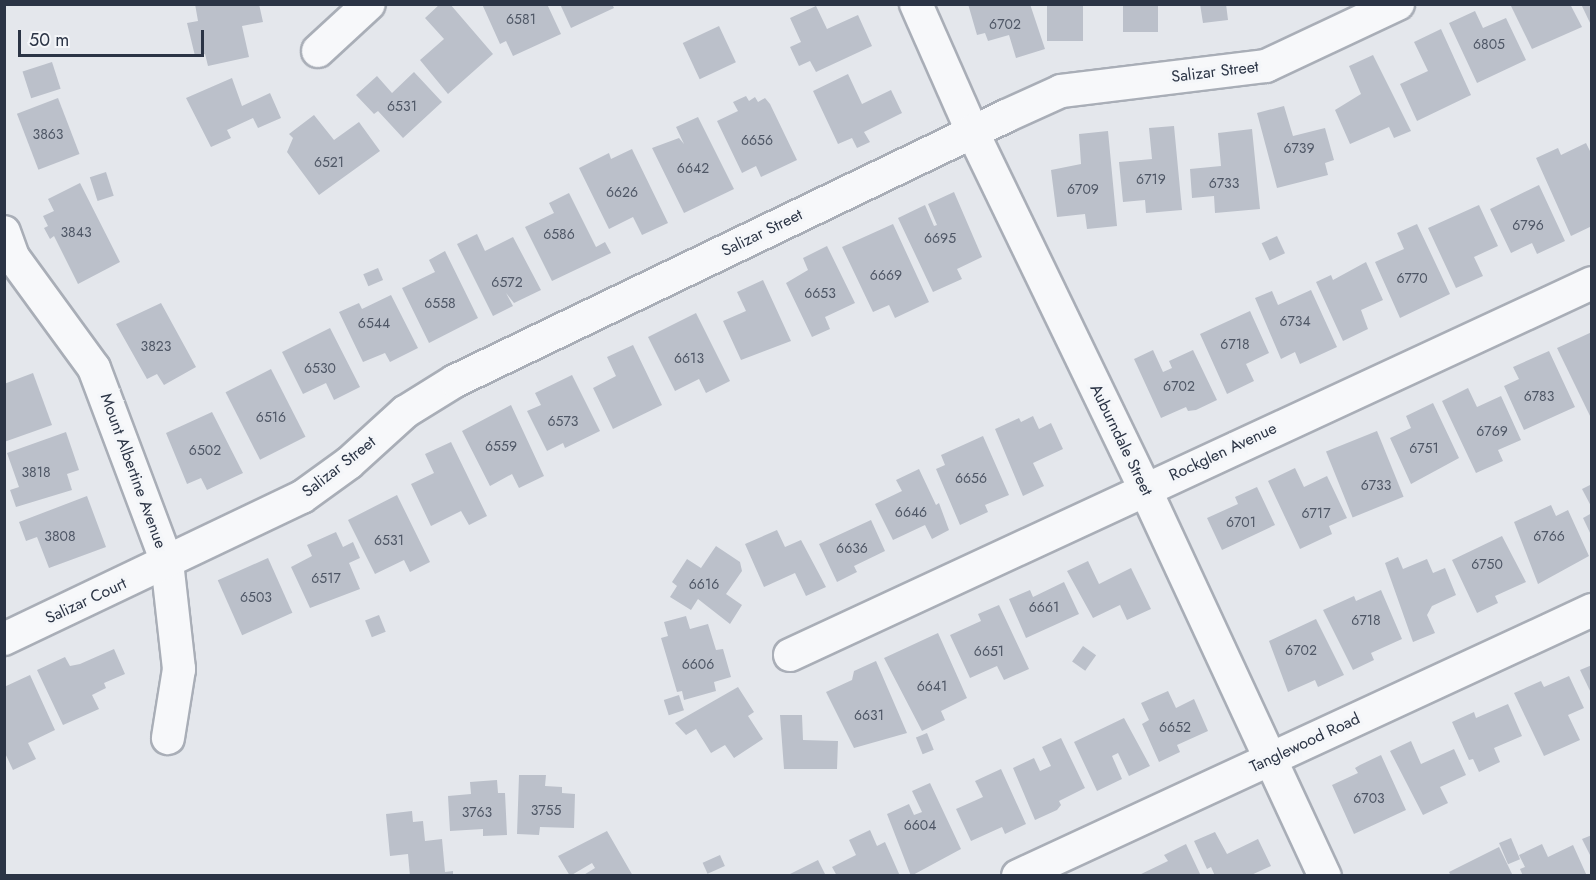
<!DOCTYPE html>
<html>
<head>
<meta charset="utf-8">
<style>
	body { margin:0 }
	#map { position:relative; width:1596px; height:880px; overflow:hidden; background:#e4e7ec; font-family:Jost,sans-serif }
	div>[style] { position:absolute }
	.building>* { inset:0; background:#bbc0ca; transform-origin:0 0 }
	.roads { filter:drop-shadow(2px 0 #a9aeb7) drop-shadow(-2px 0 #a9aeb7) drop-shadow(0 2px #a9aeb7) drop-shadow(0 -2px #a9aeb7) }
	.minor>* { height:32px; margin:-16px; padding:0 16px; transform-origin:16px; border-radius:16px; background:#f7f8fa }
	span { translate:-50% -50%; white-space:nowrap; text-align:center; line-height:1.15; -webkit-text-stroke:6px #f4f6f9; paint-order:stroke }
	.number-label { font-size:14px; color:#4f5766 }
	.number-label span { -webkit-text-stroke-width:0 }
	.street-label { font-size:16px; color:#2b3445 }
	.frame { position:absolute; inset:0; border:6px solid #2b3445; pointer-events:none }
	.scale { position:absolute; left:18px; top:30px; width:186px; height:27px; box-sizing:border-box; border:3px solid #2b3445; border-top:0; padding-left:8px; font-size:18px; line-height:21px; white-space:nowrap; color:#2b3445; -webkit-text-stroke:4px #f4f6f9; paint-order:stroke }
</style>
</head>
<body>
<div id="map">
	<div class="building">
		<div style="clip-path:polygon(195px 4px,259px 4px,263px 22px,242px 26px,249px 57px,208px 66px,205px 54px,195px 56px,187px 23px,198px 21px)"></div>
		<div style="clip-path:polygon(440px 4px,450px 4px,493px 54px,448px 94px,420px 60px,444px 39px,425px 18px)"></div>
		<div style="clip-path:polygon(482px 4px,547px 4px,561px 34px,513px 56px,506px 41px,500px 44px)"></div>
		<div style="clip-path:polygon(560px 4px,612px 4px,614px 8px,571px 28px)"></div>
		<div style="clip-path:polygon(968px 4px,1030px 4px,1045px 49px,1016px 58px,1009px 35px,988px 41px,985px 33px,977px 35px)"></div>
		<div style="left:1047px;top:4px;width:36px;height:37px"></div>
		<div style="left:1123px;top:4px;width:35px;height:28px"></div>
		<div style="clip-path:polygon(1200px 4px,1226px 4px,1228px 20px,1203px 23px)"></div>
		<div style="clip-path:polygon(1515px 4px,1570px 4px,1582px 27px,1532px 49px,1511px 6px)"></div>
		<div style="clip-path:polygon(1581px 4px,1592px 4px,1592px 27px)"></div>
		<div style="clip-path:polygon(816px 6px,827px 29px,858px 15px,872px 46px,816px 72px,810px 61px,799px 66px,790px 47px,801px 42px,790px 18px)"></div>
		<div style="clip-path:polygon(1475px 11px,1483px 28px,1506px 18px,1526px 60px,1477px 83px,1449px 23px)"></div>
		<div style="left:719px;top:26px;width:40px;height:40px;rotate:65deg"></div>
		<div style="clip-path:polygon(1441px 29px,1471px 95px,1417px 121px,1400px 84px,1428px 71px,1414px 42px)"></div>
		<div style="clip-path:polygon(1373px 55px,1411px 131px,1394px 138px,1389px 127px,1350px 144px,1335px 110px,1361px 94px,1349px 66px)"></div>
		<div style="left:52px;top:62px;width:28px;height:31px;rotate:72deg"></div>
		<div style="clip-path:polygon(414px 72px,442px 102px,403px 138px,378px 111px,374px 114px,356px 95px,377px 76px,392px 93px)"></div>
		<div style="clip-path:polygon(848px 74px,862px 104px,891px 90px,902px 113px,864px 132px,870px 142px,857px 148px,852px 138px,838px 144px,813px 91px)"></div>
		<div style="clip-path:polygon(232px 78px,242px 106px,270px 93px,281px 118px,258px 128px,253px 118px,227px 130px,231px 138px,211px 147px,186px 98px)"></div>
		<div style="clip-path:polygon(746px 96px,749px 101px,755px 97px,758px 102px,765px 98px,770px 104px,797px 160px,761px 177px,756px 166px,742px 173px,717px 121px,738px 111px,733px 102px)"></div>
		<div style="left:58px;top:98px;width:60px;height:44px;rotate:69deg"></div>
		<div style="clip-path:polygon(1284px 106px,1293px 136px,1325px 128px,1334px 160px,1325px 163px,1328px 175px,1277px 188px,1257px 113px)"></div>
		<div style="clip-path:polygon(314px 115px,334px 140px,359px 122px,380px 151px,319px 195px,287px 152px,293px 138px,289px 134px)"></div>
		<div style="clip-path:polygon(698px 117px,734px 189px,684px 213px,652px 148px,679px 138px,684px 144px,676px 127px)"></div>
		<div style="clip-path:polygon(1174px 126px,1182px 210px,1146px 213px,1145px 200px,1123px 202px,1119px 162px,1152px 159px,1149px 128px)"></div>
		<div style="clip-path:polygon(1252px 129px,1260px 209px,1215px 213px,1214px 196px,1192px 198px,1190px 169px,1221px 166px,1218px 133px)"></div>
		<div style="clip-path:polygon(1108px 131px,1117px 226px,1087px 229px,1085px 214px,1057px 217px,1051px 170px,1081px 164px,1079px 134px)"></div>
		<div style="clip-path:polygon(1586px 143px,1592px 155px,1592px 226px,1571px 236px,1536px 158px,1558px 148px,1561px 155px)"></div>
		<div style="clip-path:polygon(632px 149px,668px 223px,642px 235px,633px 217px,609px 229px,579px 168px,609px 153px,611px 159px)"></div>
		<div style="left:106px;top:172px;width:25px;height:17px;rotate:72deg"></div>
		<div style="clip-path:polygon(80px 183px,120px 262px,78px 284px,54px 236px,50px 239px,44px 228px,48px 226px,43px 216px,54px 211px,48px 199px)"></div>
		<div style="clip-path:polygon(1539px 185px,1565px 241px,1537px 254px,1532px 243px,1511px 253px,1490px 209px)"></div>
		<div style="clip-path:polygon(954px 192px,982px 257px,957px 269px,962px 279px,933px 292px,898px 218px,925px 205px,934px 226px,937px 225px,928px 204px)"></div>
		<div style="clip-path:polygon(569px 193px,596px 247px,605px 242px,611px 253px,552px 281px,525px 227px,554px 213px,549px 203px)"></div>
		<div style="clip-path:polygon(1479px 205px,1498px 246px,1474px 257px,1483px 276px,1456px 288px,1428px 228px)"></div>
		<div style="clip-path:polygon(893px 224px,929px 302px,895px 318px,889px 305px,873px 312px,842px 247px)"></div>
		<div style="clip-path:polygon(1417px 224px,1450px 294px,1400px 318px,1375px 262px,1404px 249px,1397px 233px)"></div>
		<div style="clip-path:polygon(477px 234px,485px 251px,513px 237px,541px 290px,514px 303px,506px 293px,513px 306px,493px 316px,457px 244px)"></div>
		<div style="left:1277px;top:236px;width:19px;height:17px;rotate:65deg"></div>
		<div style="clip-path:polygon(827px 246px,855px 303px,825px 317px,830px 329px,812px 337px,786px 283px,808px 270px,803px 258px)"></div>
		<div style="clip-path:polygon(445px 251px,478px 318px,429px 343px,402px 288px,435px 272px,429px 260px)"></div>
		<div style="clip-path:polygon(1366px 262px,1383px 300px,1361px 310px,1368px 329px,1343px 341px,1316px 282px,1331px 275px,1333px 280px)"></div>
		<div style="left:378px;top:268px;width:13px;height:16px;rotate:67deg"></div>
		<div style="clip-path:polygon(763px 280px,791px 341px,741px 360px,723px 321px,746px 311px,737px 292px)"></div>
		<div style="clip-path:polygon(1311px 290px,1337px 347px,1300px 364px,1295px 352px,1281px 359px,1255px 298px,1272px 291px,1278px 305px)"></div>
		<div style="clip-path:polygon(391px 295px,418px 348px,390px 362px,385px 353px,363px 362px,339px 312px,359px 303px,362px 309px)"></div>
		<div style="clip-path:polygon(161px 303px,196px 367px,164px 385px,157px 374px,147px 379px,116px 324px)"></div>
		<div style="clip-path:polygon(1250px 311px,1269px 353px,1246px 364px,1254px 381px,1227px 394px,1200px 334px)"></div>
		<div style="clip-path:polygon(696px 313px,730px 381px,706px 393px,699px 379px,675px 391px,648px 337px)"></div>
		<div style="clip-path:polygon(330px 328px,360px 387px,334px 400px,326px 383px,303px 394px,282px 352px)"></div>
		<div style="clip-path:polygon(1592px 332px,1592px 420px,1557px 348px)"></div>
		<div style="clip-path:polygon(633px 345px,662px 405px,613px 429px,593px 388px,616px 376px,607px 357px)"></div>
		<div style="clip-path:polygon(1153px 350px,1163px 372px,1172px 368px,1169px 361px,1193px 350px,1217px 400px,1196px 410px,1188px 411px,1186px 407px,1161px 418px,1134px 359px)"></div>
		<div style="clip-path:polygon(1549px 351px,1575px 407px,1524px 430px,1504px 386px,1519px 379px,1513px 367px)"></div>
		<div style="left:271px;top:369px;width:76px;height:51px;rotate:63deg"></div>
		<div style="clip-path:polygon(33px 373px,52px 425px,4px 442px,4px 384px)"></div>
		<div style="clip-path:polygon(572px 375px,600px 431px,565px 448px,563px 443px,547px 451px,527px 411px,541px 405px,535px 393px)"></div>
		<div style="clip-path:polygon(1468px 388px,1477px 407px,1501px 396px,1521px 440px,1498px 450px,1503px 461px,1476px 473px,1442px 401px)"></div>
		<div style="clip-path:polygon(1433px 403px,1459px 458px,1411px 484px,1390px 438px,1411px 428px,1406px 416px)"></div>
		<div style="clip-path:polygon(511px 405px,544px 476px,519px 488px,512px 474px,490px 486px,462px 431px)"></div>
		<div style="clip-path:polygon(212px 412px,243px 473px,207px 490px,201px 478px,187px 484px,166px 433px)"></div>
		<div style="clip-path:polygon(1033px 416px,1039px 429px,1051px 423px,1063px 449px,1033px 463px,1044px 486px,1023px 496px,995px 429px,1019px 418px,1021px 422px)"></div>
		<div style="left:1377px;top:431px;width:71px;height:55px;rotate:68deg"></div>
		<div style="clip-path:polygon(66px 432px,79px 470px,67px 474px,72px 490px,16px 507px,10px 490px,19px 487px,7px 453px)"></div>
		<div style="clip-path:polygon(983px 436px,1009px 495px,985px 505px,988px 512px,960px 525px,936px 469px,945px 465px,941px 455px)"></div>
		<div style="clip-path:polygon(451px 442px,487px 516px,469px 525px,461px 511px,431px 526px,411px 484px,434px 473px,425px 454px)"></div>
		<div style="clip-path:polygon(1295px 468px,1304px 487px,1327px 476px,1347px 518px,1329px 526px,1332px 534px,1300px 549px,1268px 481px)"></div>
		<div style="clip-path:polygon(919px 469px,936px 505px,939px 503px,949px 530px,932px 539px,925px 525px,893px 540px,875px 504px,902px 491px,896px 480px)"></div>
		<div style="clip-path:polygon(1592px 484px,1592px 508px,1582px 489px)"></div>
		<div style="clip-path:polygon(1257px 487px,1275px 525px,1222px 550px,1207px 518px,1238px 504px,1235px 497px)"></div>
		<div style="clip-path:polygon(397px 495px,430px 562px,410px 572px,404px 560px,375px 574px,348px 520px)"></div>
		<div style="clip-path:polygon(87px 496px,106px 547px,49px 568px,37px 537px,26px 541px,19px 522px)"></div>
		<div style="clip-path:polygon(1551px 505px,1556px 516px,1568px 510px,1589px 556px,1538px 584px,1514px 522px)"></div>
		<div style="clip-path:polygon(1592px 513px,1592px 537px,1583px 518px)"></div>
		<div style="clip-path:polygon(871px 520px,885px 551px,854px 566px,857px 572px,837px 582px,819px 544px)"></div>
		<div style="clip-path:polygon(777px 530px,785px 547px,801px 540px,826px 587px,806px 596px,795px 573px,764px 587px,745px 544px)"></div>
		<div style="clip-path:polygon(336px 532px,343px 547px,353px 542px,360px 558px,349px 563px,360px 589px,310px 608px,291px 567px,312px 556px,307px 545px)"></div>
		<div style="clip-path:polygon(1502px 536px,1526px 582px,1495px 596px,1498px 603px,1477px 613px,1452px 560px)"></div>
		<div style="clip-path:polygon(716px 546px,740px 562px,742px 571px,726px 594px,742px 605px,730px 624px,698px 599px,691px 610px,670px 597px,677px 586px,672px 582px,687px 559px,701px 568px)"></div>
		<div style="clip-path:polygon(1398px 557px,1403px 569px,1427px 559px,1433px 573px,1445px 568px,1456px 595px,1432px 606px,1427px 615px,1435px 633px,1413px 642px,1385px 563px)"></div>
		<div style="left:268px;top:558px;width:60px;height:55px;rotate:66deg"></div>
		<div style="clip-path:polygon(1088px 561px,1099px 584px,1131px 568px,1151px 609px,1127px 620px,1120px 605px,1093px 618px,1067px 571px)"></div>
		<div style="clip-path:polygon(1064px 582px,1079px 614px,1026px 638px,1009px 599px,1030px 590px,1033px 597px)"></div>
		<div style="clip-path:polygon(1381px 590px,1402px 639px,1371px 653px,1374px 660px,1353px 670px,1323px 610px,1354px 596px,1356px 601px)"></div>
		<div style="clip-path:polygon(999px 605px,1029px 669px,1004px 680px,997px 666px,970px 678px,950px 635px,981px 621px,978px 614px)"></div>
		<div style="left:379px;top:615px;width:18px;height:15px;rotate:68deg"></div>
		<div style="clip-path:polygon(686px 616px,690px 629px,708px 624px,716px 650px,723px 649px,731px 677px,714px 682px,716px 691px,684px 700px,682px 691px,677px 692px,661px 638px,668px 636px,664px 622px)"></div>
		<div style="clip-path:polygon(1316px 619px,1344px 675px,1318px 687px,1315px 680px,1288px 692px,1269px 641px)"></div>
		<div style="clip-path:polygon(938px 633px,967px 698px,941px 711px,945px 720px,922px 731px,884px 658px)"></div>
		<div style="left:1083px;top:646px;width:16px;height:19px;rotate:35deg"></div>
		<div style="clip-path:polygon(114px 649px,125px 674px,104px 683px,106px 688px,92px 695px,99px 709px,63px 725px,37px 670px,65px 657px,70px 666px,80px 664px)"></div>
		<div style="clip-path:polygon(876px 661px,907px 733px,854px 748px,826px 692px,852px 680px,854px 671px)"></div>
		<div style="clip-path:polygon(1592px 665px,1592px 695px,1580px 670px)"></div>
		<div style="clip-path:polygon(30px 675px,55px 730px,28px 743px,36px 759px,13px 770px,4px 751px,4px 687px)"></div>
		<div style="clip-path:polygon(1569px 676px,1584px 708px,1568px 715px,1580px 740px,1544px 756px,1514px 693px,1541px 681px,1544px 687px)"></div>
		<div style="clip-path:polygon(738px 687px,754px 712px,748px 716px,763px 739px,734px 758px,725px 745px,711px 753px,696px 729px,686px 735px,675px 723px)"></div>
		<div style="clip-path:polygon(1168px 691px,1176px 708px,1194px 699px,1208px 731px,1177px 745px,1180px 752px,1159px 762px,1142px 724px,1149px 720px,1141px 703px)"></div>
		<div style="left:679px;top:695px;width:16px;height:16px;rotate:72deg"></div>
		<div style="clip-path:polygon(1508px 704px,1522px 736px,1494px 748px,1500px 762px,1479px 772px,1473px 759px,1469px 760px,1452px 722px,1474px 712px,1476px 718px)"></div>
		<div style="clip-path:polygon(780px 715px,802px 715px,803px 740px,838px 741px,837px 769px,784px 769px)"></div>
		<div style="clip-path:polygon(1124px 718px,1150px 766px,1129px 776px,1118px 753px,1112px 756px,1122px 779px,1097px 791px,1074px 742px)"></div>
		<div style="left:927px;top:733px;width:18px;height:12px;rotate:68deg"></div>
		<div style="clip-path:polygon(1061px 738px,1085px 788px,1059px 801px,1061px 805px,1057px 810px,1035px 820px,1013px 768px,1034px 758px,1040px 771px,1051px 766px,1042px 747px)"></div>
		<div style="clip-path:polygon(1411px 741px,1421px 764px,1454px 749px,1466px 775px,1440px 787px,1448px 803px,1423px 815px,1390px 751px)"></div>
		<div style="clip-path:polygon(1381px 755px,1406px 810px,1354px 834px,1332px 785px,1358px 773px,1355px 768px,1360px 765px)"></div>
		<div style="clip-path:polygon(1001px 769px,1026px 824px,1005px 834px,1002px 827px,971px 841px,956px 809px,983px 797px,975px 781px)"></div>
		<div style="clip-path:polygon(519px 775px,546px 775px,545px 786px,562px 787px,562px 793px,575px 794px,574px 828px,540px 827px,539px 835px,517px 834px)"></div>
		<div style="clip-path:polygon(497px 780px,498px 793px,505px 793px,507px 835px,483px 836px,483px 829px,450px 831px,448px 796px,471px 794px,470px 782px)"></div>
		<div style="clip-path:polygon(930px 783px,961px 849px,911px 876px,887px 814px,909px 804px,914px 815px,922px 812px,912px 791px)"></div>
		<div style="clip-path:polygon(412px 811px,413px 822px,423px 821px,425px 841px,442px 839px,445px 872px,453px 871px,453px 876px,410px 876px,408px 854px,390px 856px,386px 814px)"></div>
		<div style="clip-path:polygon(870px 830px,877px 846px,885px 842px,900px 876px,837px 876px,832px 867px,856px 855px,849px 840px)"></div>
		<div style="clip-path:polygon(607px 831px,633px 876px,582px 876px,595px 868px,592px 863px,570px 876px,558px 856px)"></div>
		<div style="clip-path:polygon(1215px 832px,1227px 854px,1258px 839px,1271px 866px,1249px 876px,1215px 876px,1211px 867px,1207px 869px,1194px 841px)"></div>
		<div style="clip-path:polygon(1592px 835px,1592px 859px,1582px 839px)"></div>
		<div style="left:1511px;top:838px;width:23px;height:13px;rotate:67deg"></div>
		<div style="clip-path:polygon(1186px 844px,1201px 876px,1137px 876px,1168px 861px,1164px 855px)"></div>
		<div style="clip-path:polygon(1542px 844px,1548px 857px,1573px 845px,1587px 876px,1523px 876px,1520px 869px,1525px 867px,1519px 855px)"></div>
		<div style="clip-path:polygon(1499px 847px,1513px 876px,1451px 876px,1449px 872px)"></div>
		<div style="left:720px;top:855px;width:12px;height:19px;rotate:66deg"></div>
		<div style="clip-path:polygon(818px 860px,826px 876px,786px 876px)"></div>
	</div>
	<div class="roads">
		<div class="minor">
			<div style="left:916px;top:4px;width:139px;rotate:66.2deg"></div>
			<div style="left:972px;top:131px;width:398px;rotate:64.2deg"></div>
			<div style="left:1145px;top:489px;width:427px;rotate:65.1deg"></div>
			<div style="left:318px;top:51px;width:69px;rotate:-42.7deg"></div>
			<div style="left:4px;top:232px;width:27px;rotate:70deg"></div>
			<div style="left:13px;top:257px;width:137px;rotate:53.9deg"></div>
			<div style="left:94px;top:368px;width:207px;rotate:69.4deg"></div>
			<div style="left:167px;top:562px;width:108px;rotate:83.6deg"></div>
			<div style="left:179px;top:669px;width:70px;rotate:99.1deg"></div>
			<div style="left:4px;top:639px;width:330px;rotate:-25.5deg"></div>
			<div style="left:302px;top:497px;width:58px;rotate:-35.9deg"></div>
			<div style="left:349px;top:463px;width:76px;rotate:-42.3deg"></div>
			<div style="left:405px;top:412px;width:59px;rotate:-31.8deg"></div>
			<div style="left:455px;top:381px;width:611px;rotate:-25.68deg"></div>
			<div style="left:1006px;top:116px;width:60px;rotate:-24.4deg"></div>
			<div style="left:1061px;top:91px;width:207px;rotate:-7deg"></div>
			<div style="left:1266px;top:66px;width:146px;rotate:-25.2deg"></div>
			<div style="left:790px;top:655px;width:884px;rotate:-24.88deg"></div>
			<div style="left:1018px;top:876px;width:633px;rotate:-24.86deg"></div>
		</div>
	</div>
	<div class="number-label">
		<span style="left:521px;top:19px">6581</span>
		<span style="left:1005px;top:24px">6702</span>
		<span style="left:1489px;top:44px">6805</span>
		<span style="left:402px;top:106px">6531</span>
		<span style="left:48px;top:134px">3863</span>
		<span style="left:757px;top:140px">6656</span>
		<span style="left:1299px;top:148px">6739</span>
		<span style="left:329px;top:162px">6521</span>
		<span style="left:693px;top:168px">6642</span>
		<span style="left:1151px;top:179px">6719</span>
		<span style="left:1224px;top:183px">6733</span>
		<span style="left:1083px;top:189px">6709</span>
		<span style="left:622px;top:192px">6626</span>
		<span style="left:1528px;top:225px">6796</span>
		<span style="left:76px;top:232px">3843</span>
		<span style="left:559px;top:234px">6586</span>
		<span style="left:940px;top:238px">6695</span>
		<span style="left:886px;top:275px">6669</span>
		<span style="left:1412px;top:278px">6770</span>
		<span style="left:507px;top:282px">6572</span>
		<span style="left:820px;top:293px">6653</span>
		<span style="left:440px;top:303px">6558</span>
		<span style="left:1295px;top:321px">6734</span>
		<span style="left:374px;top:323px">6544</span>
		<span style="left:1235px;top:344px">6718</span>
		<span style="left:156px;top:346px">3823</span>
		<span style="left:689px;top:358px">6613</span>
		<span style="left:320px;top:368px">6530</span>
		<span style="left:1179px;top:386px">6702</span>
		<span style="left:1539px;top:396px">6783</span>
		<span style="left:271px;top:417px">6516</span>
		<span style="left:563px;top:421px">6573</span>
		<span style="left:1492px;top:431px">6769</span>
		<span style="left:501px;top:446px">6559</span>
		<span style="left:1424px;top:448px">6751</span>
		<span style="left:205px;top:450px">6502</span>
		<span style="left:36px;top:472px">3818</span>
		<span style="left:971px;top:478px">6656</span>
		<span style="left:1376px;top:485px">6733</span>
		<span style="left:911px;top:512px">6646</span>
		<span style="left:1316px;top:513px">6717</span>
		<span style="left:1241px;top:522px">6701</span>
		<span style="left:60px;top:536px">3808</span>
		<span style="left:1549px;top:536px">6766</span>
		<span style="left:389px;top:540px">6531</span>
		<span style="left:852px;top:548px">6636</span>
		<span style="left:1487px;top:564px">6750</span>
		<span style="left:326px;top:578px">6517</span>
		<span style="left:704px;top:584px">6616</span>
		<span style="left:256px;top:597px">6503</span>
		<span style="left:1044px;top:607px">6661</span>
		<span style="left:1366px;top:620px">6718</span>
		<span style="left:1301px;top:650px">6702</span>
		<span style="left:989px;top:651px">6651</span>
		<span style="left:698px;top:664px">6606</span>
		<span style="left:932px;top:686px">6641</span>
		<span style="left:869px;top:715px">6631</span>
		<span style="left:1175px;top:727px">6652</span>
		<span style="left:1369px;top:798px">6703</span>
		<span style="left:546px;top:810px">3755</span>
		<span style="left:477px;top:812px">3763</span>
		<span style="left:920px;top:825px">6604</span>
	</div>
	<div class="street-label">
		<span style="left:1215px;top:72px;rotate:-7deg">Salizar Street</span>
		<span style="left:762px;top:233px;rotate:-26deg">Salizar Street</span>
		<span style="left:1121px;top:440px;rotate:64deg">Auburndale Street</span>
		<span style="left:1223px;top:452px;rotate:-25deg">Rockglen Avenue</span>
		<span style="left:339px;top:467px;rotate:-38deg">Salizar Street</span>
		<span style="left:133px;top:471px;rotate:70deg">Mount Albertine Avenue</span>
		<span style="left:86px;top:601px;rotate:-25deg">Salizar Court</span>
		<span style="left:1305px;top:743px;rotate:-25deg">Tanglewood Road</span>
	</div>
	<div class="frame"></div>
	<div class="scale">50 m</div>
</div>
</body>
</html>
